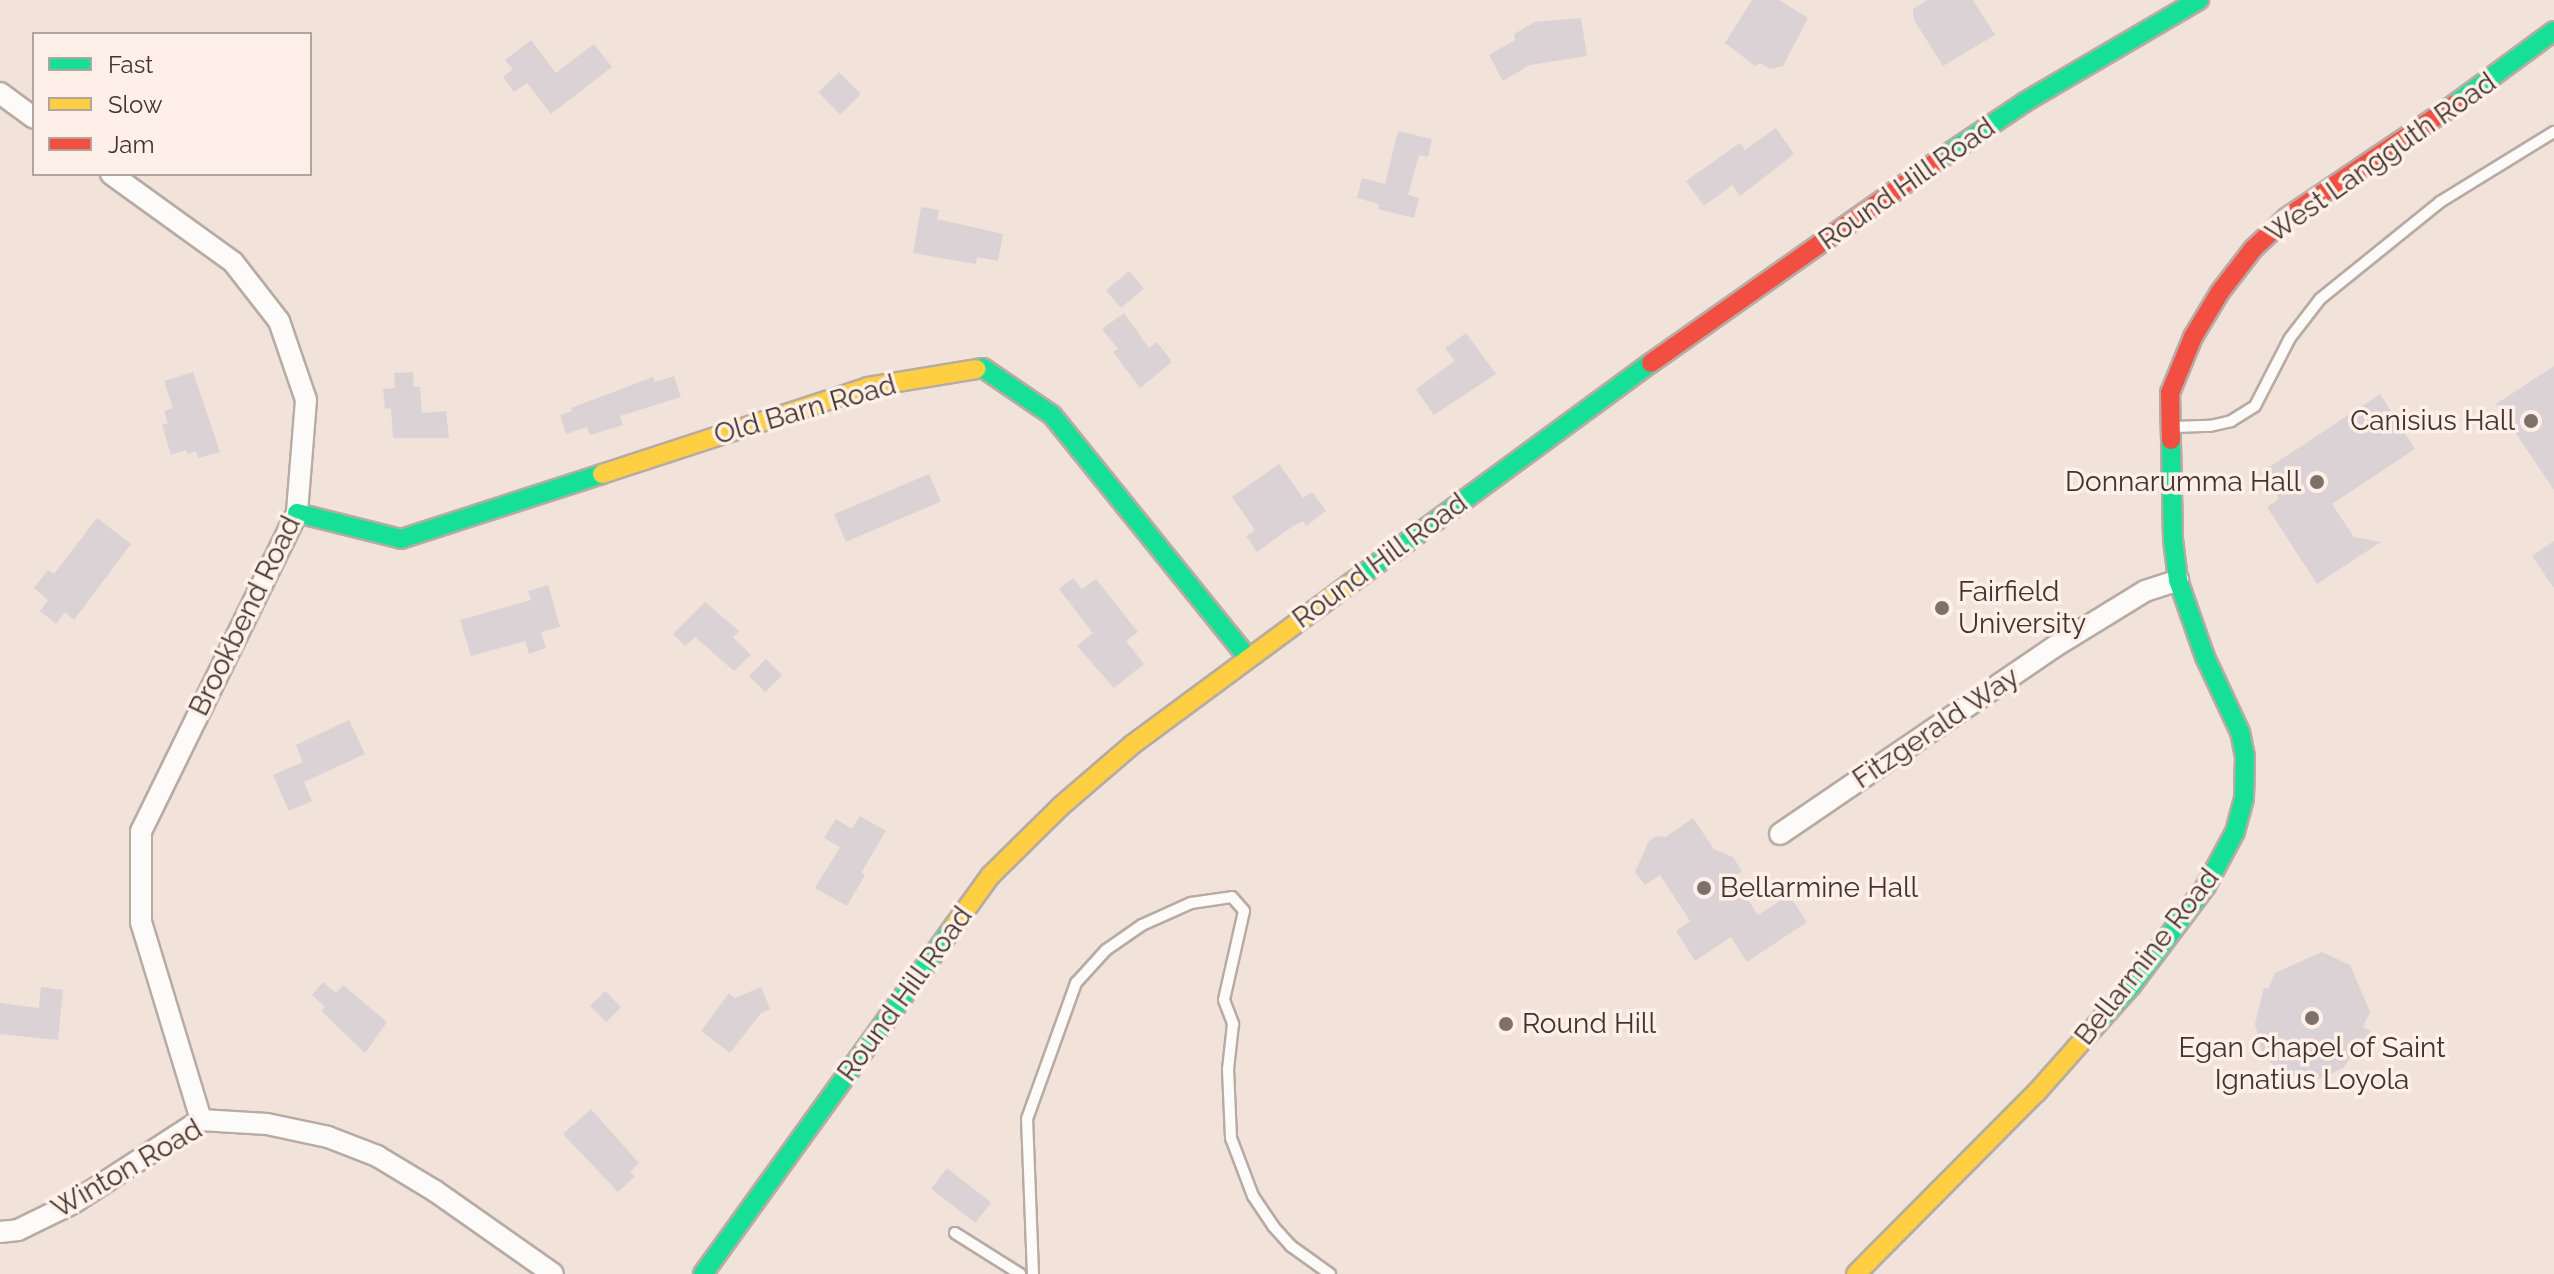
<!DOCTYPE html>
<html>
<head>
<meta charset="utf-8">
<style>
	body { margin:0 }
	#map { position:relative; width:2554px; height:1274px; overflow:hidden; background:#f1e3da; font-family:Raleway,sans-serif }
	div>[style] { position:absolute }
	.building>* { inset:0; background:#dad2d4; transform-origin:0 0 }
	.roads { filter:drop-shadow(2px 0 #b7aba4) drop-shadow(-2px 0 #b7aba4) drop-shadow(0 2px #b7aba4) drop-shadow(0 -2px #b7aba4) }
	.lane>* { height:10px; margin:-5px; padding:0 5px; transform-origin:5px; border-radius:5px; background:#fdfbf9 }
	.street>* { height:20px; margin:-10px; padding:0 10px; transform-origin:10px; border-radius:10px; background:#fdfbf9 }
	.fast>* { height:18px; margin:-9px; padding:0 9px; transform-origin:9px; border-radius:9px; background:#16e098 }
	.slow>* { height:18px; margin:-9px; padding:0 9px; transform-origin:9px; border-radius:9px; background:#ffcf43 }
	.jam>* { height:18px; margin:-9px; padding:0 9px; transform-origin:9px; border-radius:9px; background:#f24e42 }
	.dots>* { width:22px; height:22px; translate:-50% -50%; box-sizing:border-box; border:4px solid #fef0e8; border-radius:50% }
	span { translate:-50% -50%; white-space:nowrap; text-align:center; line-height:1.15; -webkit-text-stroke:7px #fef0e8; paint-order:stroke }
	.street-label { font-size:28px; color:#40342c }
	.poi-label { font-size:28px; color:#40342c }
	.right { translate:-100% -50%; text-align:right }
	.left { translate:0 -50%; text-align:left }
	.legend { position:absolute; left:32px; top:32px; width:280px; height:144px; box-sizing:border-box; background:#fef0e8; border:2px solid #b2a59d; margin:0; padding:10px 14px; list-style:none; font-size:24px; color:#40342c }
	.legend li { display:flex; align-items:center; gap:16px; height:40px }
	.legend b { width:40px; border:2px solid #b2a59d }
</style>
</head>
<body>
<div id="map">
	<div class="building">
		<div style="clip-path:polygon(1752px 0,1779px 0,1808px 18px,1783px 66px,1770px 69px,1760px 63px,1755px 66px,1725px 43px)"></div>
		<div style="clip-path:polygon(1927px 0,1973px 0,1995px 35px,1943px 66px,1914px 20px,1913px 9px)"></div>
		<div style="clip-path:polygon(1581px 18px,1587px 56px,1530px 65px,1503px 81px,1489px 55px,1515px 40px,1514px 34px,1535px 22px)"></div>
		<div style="clip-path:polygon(531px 40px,556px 73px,594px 44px,612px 67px,551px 114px,527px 83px,514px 92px,503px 77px,513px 69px,505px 60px)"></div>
		<div style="left:839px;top:72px;width:31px;height:29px;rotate:45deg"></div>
		<div style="clip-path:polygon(1776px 128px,1794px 154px,1740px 196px,1732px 185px,1704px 206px,1686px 181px,1740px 143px,1745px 150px)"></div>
		<div style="clip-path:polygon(1398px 131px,1432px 139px,1428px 157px,1419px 155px,1408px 195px,1419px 198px,1414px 218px,1378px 209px,1379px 204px,1357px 198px,1362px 178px,1385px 184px)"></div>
		<div style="clip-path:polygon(921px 207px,939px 210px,937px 219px,1003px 234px,998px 261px,977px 257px,976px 264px,913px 253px)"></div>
		<div style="left:1129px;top:271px;width:23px;height:30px;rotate:50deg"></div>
		<div style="clip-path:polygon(1124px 313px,1149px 348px,1157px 342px,1172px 362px,1140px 388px,1113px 352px,1118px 349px,1102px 329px)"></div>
		<div style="clip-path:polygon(1466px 333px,1496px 374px,1434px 415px,1416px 389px,1455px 361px,1445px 348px)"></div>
		<div style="clip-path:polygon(2554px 366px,2554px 490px,2496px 404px)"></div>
		<div style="clip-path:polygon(193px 372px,220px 452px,198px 458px,196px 451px,188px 454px,186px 450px,171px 455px,162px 425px,168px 423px,164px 411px,173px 408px,164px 381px)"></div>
		<div style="clip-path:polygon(413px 372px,414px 387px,420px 387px,422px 413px,446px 411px,449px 438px,393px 438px,391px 408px,385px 409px,383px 389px,395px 388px,394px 373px)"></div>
		<div style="clip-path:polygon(674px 376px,681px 397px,620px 416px,623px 425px,590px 435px,587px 427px,566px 434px,560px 415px,572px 411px,571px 408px,653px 377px,655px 382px)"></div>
		<div style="clip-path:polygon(2380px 394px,2415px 449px,2332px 504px,2354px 537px,2381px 542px,2317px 584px,2267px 507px,2279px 499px,2262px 472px)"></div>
		<div style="clip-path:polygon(1279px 464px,1303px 498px,1312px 492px,1326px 511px,1306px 526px,1303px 521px,1293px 526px,1257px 552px,1246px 536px,1255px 530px,1232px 497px)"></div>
		<div style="left:929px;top:474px;width:30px;height:103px;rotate:67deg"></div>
		<div style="clip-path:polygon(97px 518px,131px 544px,74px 620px,65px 612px,56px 624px,40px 611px,48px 600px,34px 588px,48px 570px,54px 574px)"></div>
		<div style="clip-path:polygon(2554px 541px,2554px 588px,2532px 556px)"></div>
		<div style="clip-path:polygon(1073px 578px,1082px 589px,1096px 579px,1138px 632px,1126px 641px,1144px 664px,1114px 688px,1077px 646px,1093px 633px,1059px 589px)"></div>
		<div style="clip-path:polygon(548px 585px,560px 627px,541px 632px,546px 648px,529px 654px,525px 641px,471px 656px,460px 620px,531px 600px,528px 591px)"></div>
		<div style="clip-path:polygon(705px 602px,739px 631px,733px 637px,751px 655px,734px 671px,695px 637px,685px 646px,673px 634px)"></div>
		<div style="left:766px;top:659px;width:23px;height:24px;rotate:45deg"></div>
		<div style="clip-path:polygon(349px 720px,365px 754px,304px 782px,312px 801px,289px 811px,273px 775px,303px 762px,296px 745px)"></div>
		<div style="clip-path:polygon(860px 816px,886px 831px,861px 873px,865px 875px,847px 906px,815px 888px,840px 847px,824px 838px,836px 819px,852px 829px)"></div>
		<div style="clip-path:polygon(1693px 818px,1714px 849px,1733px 857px,1742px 871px,1733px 877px,1758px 915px,1789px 895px,1807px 922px,1747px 962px,1731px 937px,1695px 961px,1676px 931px,1690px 921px,1660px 875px,1645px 885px,1635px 872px,1649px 841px,1656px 836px,1666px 837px)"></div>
		<div style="clip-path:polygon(2322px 952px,2350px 965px,2370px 1012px,2363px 1027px,2371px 1031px,2364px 1047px,2360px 1045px,2343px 1068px,2320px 1079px,2307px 1080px,2282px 1072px,2271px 1063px,2262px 1052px,2255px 1024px,2264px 987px,2268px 989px,2275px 973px)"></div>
		<div style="clip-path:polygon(323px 982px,336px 993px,343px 985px,387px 1022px,365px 1053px,321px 1011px,325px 1007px,312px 995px)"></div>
		<div style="clip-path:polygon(41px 987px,63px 990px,58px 1040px,0 1034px,0 1003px,39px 1008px)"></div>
		<div style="clip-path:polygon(761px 987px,770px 1009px,761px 1013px,730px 1053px,701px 1031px,729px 993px,735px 998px)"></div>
		<div style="left:605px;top:991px;width:23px;height:21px;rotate:45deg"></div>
		<div style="clip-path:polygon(591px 1109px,639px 1163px,630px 1172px,635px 1176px,618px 1192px,563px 1134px)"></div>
		<div style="left:947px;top:1168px;width:56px;height:26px;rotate:38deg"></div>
	</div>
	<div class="roads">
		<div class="lane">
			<div style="left:2174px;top:427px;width:36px;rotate:-2deg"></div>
			<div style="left:2210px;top:426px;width:22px;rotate:-13deg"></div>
			<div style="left:2231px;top:421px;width:28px;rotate:-32deg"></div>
			<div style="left:2255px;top:406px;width:76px;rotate:-62.8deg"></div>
			<div style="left:2290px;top:338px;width:49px;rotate:-52.4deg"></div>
			<div style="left:2320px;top:299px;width:154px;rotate:-38.9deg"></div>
			<div style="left:2440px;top:202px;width:134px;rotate:-31.6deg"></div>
			<div style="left:955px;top:1233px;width:77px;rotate:32.2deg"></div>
			<div style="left:1033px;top:1274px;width:155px;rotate:-92.2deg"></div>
			<div style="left:1027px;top:1119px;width:145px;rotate:-70.2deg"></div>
			<div style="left:1076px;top:983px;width:45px;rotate:-47.7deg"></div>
			<div style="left:1106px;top:950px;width:44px;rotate:-34.8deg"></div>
			<div style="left:1142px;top:925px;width:54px;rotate:-24.2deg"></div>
			<div style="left:1191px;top:903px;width:41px;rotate:-8.3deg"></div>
			<div style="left:1232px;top:897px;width:18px;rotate:49deg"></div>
			<div style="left:1244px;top:911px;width:91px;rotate:102.7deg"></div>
			<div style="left:1224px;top:1000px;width:26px;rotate:69deg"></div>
			<div style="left:1233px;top:1024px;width:45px;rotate:96.3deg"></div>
			<div style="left:1228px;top:1069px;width:69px;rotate:87.5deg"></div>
			<div style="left:1231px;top:1138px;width:62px;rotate:69.2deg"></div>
			<div style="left:1253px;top:1196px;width:36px;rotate:56deg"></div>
			<div style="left:1273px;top:1226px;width:27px;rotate:48deg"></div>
			<div style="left:1291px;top:1246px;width:48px;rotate:35.7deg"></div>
		</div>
		<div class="street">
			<div style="left:0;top:93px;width:42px;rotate:36.3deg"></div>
			<div style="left:111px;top:174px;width:150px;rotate:35.8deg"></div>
			<div style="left:233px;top:262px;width:75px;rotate:52.1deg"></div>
			<div style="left:279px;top:321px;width:83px;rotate:71.1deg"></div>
			<div style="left:306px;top:400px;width:113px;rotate:94.6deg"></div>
			<div style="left:297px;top:513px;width:354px;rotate:116.1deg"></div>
			<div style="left:141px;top:831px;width:91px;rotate:90deg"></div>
			<div style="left:141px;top:922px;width:207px;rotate:73.1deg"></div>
			<div style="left:1780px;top:834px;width:332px;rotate:-34.3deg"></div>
			<div style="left:2054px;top:647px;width:107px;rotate:-31.6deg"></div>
			<div style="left:2145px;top:591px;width:35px;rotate:-18deg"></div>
			<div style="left:0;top:1232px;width:18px;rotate:-6deg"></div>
			<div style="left:18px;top:1230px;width:61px;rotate:-26.1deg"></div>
			<div style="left:73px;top:1203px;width:153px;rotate:-33deg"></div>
			<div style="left:201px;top:1120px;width:66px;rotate:3.5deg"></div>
			<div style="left:267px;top:1124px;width:62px;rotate:12deg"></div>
			<div style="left:328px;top:1137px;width:53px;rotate:21.2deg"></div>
			<div style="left:377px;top:1156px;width:68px;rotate:31.1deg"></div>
			<div style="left:435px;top:1191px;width:144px;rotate:35.1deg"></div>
		</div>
		<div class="fast">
			<div style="left:2455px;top:104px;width:123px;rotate:-36.4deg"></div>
			<div style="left:1937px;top:161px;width:106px;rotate:-33.8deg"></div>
			<div style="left:2025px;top:102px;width:202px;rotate:-30.4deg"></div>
			<div style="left:977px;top:369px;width:6px;rotate:-9deg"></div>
			<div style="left:983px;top:368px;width:83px;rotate:34.3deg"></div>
			<div style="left:1052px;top:415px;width:312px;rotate:51.1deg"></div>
			<div style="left:297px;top:513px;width:107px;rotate:14deg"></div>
			<div style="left:401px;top:539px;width:211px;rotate:-17.9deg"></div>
			<div style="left:1354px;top:581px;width:368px;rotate:-36.3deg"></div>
			<div style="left:2098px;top:1023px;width:50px;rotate:-48.3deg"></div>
			<div style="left:2131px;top:986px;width:125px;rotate:-53.1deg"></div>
			<div style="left:2206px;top:886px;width:61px;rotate:-61.8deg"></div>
			<div style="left:2235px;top:832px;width:35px;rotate:-75deg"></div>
			<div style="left:2244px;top:798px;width:41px;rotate:-88.6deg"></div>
			<div style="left:2245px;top:757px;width:25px;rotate:-101deg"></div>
			<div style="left:2240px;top:732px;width:83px;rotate:-115deg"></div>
			<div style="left:2205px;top:657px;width:82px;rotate:-109.3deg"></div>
			<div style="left:2178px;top:580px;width:41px;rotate:-97deg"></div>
			<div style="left:2173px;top:539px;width:99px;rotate:-91.2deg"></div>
			<div style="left:703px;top:1274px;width:429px;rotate:-54.2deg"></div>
		</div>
		<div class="slow">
			<div style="left:602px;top:474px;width:280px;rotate:-18.1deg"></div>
			<div style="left:868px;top:387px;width:110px;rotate:-9.4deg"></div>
			<div style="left:954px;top:926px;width:62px;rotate:-54.2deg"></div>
			<div style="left:990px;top:876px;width:100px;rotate:-44.6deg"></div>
			<div style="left:1061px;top:806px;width:94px;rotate:-40.7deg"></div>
			<div style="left:1132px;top:745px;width:276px;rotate:-36.5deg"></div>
			<div style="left:1856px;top:1274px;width:257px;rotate:-45.2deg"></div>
			<div style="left:2037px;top:1092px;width:92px;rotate:-48.5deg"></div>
		</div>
		<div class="jam">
			<div style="left:1651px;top:363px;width:350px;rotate:-35.2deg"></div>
			<div style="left:2171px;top:440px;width:47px;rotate:-91.2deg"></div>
			<div style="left:2170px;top:393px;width:61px;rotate:-67.7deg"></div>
			<div style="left:2193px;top:337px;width:52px;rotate:-59deg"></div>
			<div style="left:2220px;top:292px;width:54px;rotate:-52.5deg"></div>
			<div style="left:2253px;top:249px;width:45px;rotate:-43.2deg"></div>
			<div style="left:2286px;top:218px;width:204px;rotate:-34deg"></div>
		</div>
	</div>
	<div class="dots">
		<div style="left:2531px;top:421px;background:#7e7169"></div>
		<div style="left:2317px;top:482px;background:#7e7169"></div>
		<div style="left:1942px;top:608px;background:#7e7169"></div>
		<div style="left:1704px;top:888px;background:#7e7169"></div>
		<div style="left:2312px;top:1018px;background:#7e7169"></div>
		<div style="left:1506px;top:1024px;background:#7e7169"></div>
	</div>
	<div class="street-label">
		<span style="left:2381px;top:158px;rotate:-35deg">West Langguth Road</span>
		<span style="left:1907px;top:184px;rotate:-35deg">Round Hill Road</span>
		<span style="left:805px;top:410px;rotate:-16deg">Old Barn Road</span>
		<span style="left:1380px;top:561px;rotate:-36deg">Round Hill Road</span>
		<span style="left:245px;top:616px;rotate:-64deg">Brookbend Road</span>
		<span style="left:1936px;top:728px;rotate:-34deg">Fitzgerald Way</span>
		<span style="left:2147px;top:957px;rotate:-52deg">Bellarmine Road</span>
		<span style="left:905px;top:994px;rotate:-54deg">Round Hill Road</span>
		<span style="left:127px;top:1169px;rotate:-30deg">Winton Road</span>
	</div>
	<div class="poi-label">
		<span class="right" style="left:2515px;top:421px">Canisius Hall</span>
		<span class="right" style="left:2301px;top:482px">Donnarumma Hall</span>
		<span class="left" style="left:1958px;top:608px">Fairfield<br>University</span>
		<span class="left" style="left:1720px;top:888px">Bellarmine Hall</span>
		<span class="left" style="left:1522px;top:1024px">Round Hill</span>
		<span style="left:2312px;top:1064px">Egan Chapel of Saint<br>Ignatius Loyola</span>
	</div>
	<ul class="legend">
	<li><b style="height:10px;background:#16e098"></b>Fast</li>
	<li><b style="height:10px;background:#ffcf43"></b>Slow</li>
	<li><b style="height:10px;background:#f24e42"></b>Jam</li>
	</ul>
</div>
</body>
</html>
